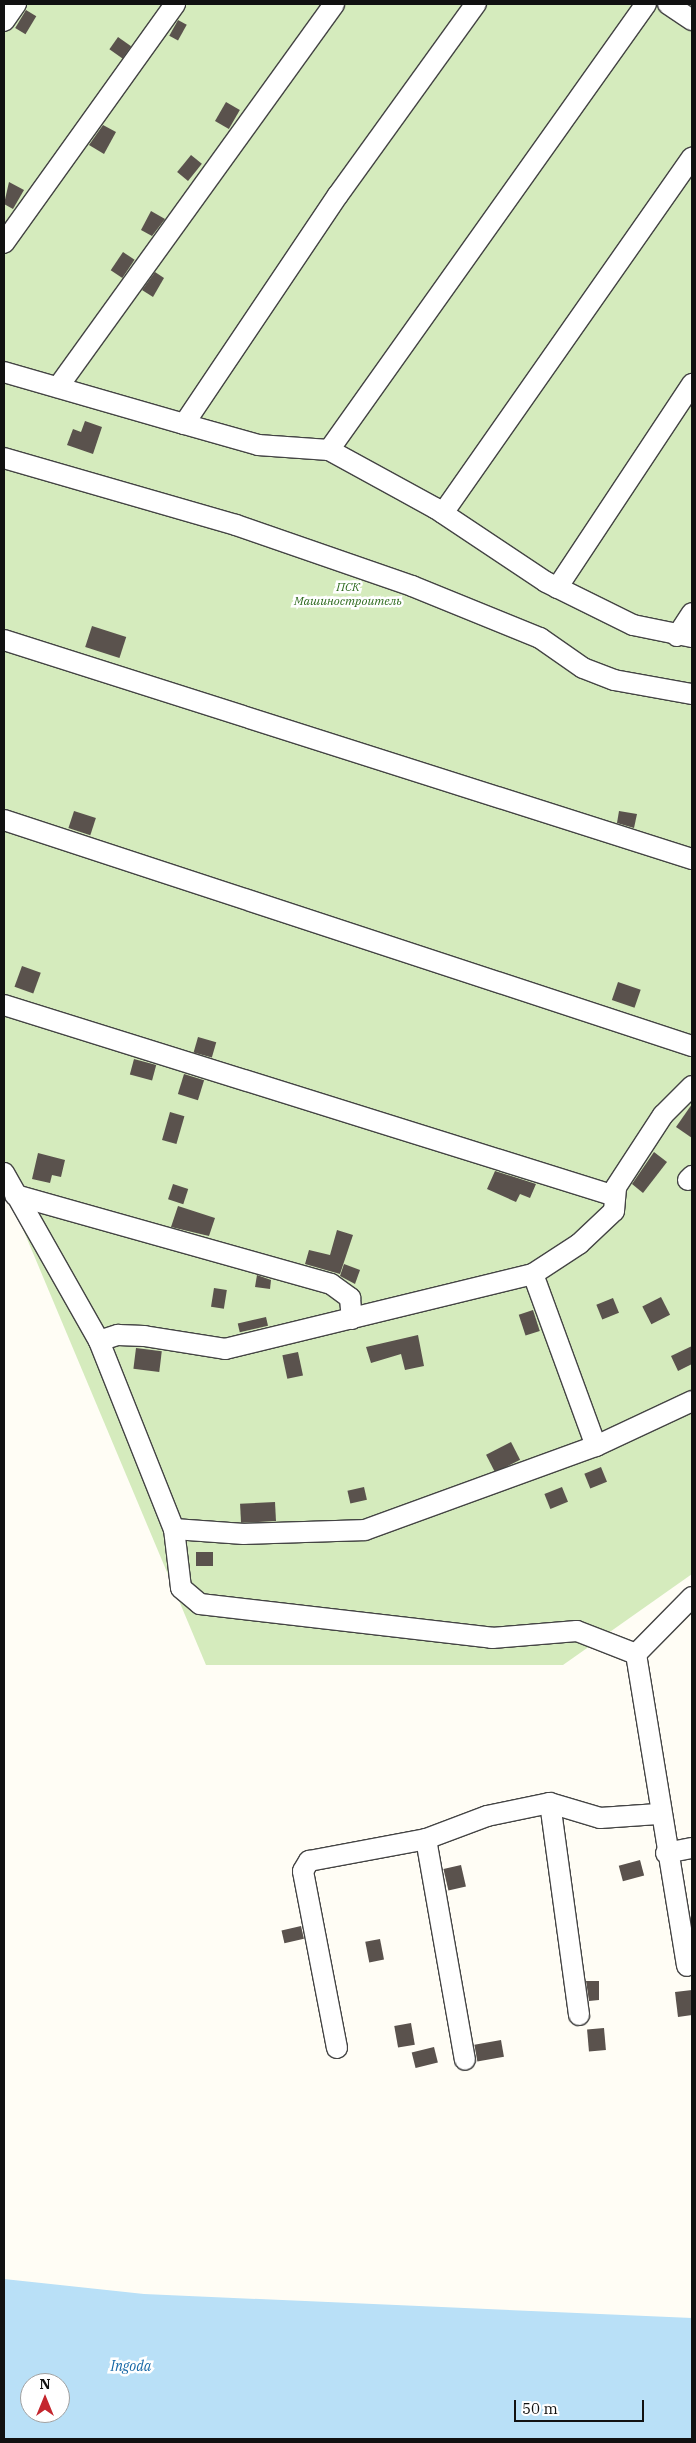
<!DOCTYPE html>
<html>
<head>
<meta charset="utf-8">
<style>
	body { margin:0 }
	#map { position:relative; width:696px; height:2443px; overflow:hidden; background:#fffdf5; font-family:"IBM Plex Serif",serif }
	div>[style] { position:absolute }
	.green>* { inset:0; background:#d5ebbd }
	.water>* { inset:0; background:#b9e0f7 }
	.building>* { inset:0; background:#5a524d; transform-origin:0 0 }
	.roads { filter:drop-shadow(1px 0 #444) drop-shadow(-1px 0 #444) drop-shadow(0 1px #444) drop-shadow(0 -1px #444) }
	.street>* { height:20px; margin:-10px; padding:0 10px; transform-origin:10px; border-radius:10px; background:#fff }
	span { translate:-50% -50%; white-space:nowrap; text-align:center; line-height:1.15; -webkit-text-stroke:5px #fff; paint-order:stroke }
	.park-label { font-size:12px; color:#2f6b1f; font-style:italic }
	.water-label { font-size:14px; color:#1768a6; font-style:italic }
	.frame { position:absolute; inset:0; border:5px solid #111; pointer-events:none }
	.north { position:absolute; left:20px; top:2373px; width:50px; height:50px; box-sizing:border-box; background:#fff; border:1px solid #a0a0a0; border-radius:50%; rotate:0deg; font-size:14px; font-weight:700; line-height:20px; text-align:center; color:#111 }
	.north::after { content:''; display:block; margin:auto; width:18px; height:22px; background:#c4262e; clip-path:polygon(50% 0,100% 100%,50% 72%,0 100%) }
	.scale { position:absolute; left:514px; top:2400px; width:130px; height:22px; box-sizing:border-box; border:2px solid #111; border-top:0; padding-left:6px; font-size:15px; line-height:18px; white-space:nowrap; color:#111; -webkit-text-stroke:4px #fff; paint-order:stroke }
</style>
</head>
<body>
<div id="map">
	<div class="green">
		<div style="clip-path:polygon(4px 4px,692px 4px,692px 1574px,563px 1665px,206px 1665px,4px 1184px)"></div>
	</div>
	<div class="water">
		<div style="clip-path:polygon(evenodd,4px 2279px,144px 2294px,692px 2318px,692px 2439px,4px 2439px,4px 2279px,30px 2383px,60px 2383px,60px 2413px,30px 2413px,30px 2383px)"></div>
	</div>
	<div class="building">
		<div style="left:26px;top:10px;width:12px;height:21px;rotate:31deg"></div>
		<div style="left:178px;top:20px;width:10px;height:18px;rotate:29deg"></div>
		<div style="left:118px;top:37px;width:16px;height:15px;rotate:35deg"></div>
		<div style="left:226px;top:102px;width:16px;height:22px;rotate:30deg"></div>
		<div style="clip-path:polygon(103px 125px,116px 132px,104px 154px,89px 145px)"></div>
		<div style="left:191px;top:155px;width:14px;height:22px;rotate:39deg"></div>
		<div style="clip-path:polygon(9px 182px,24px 190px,13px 209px,4px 204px)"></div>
		<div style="clip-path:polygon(151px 211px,165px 219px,152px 236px,141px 230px)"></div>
		<div style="left:123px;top:252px;width:14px;height:22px;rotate:34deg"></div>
		<div style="clip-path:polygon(155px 272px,164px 278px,153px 297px,142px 290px)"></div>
		<div style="clip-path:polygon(85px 421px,102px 427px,93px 454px,67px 445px,73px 429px,81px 432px)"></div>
		<div style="left:92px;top:626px;width:36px;height:22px;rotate:18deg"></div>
		<div style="left:74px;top:811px;width:23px;height:18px;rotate:18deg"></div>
		<div style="clip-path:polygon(619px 811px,637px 814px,634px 828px,617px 823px)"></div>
		<div style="left:22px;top:966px;width:20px;height:22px;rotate:20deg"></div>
		<div style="left:618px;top:982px;width:24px;height:19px;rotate:19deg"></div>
		<div style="left:198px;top:1037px;width:19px;height:16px;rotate:16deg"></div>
		<div style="left:134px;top:1059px;width:23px;height:16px;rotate:15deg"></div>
		<div style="left:184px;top:1074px;width:21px;height:21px;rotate:17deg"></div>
		<div style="clip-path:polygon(692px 1104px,692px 1138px,676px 1127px)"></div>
		<div style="left:170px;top:1112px;width:15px;height:29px;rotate:16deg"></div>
		<div style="clip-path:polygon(654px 1152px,667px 1162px,643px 1193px,632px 1184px)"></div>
		<div style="clip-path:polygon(38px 1153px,65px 1160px,61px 1177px,52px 1175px,50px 1183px,32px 1179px)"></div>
		<div style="clip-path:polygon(495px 1171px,536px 1184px,530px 1198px,520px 1194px,516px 1202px,487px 1189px)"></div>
		<div style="left:173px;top:1184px;width:16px;height:16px;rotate:18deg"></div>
		<div style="clip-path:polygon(178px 1206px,215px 1218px,209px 1236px,171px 1227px)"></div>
		<div style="clip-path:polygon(337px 1230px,353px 1235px,340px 1274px,305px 1264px,309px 1250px,330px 1255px)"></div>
		<div style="clip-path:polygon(344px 1264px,360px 1270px,355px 1284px,340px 1276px)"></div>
		<div style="clip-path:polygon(257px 1275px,271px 1280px,270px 1289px,255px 1287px)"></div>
		<div style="left:214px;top:1288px;width:13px;height:19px;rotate:9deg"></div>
		<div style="left:661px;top:1297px;width:20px;height:21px;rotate:63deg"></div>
		<div style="left:613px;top:1298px;width:16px;height:18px;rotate:68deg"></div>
		<div style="left:533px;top:1310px;width:22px;height:15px;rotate:72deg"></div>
		<div style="left:266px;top:1317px;width:9px;height:29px;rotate:77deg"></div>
		<div style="clip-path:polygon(418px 1335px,424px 1366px,405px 1370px,401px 1354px,371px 1363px,366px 1347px)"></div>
		<div style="clip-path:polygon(692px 1346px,692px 1364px,678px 1371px,671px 1356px)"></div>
		<div style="left:136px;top:1348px;width:26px;height:21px;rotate:7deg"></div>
		<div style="left:298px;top:1352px;width:24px;height:16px;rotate:78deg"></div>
		<div style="left:511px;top:1442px;width:20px;height:28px;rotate:63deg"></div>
		<div style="left:601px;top:1467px;width:16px;height:18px;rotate:68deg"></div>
		<div style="left:364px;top:1487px;width:13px;height:17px;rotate:77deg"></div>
		<div style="left:562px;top:1487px;width:16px;height:19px;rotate:68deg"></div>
		<div style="left:275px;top:1502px;width:19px;height:35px;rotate:87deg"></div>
		<div style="left:196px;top:1552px;width:17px;height:14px"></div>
		<div style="left:640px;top:1860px;width:16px;height:22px;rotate:75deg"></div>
		<div style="left:461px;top:1865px;width:22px;height:18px;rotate:77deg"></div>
		<div style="left:301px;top:1926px;width:13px;height:20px;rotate:77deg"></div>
		<div style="left:380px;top:1939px;width:21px;height:15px;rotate:79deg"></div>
		<div style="clip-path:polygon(586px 1981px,599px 1981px,599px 2000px,589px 2001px)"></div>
		<div style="clip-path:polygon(692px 1990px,692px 2015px,678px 2017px,675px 1992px)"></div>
		<div style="left:411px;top:2023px;width:22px;height:17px;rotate:80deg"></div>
		<div style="left:604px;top:2028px;width:22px;height:17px;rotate:85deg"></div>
		<div style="left:501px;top:2040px;width:17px;height:27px;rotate:80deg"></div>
		<div style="left:434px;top:2047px;width:16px;height:23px;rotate:76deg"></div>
	</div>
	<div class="roads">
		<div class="street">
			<div style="left:668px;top:4px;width:29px;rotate:34deg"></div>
			<div style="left:4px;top:21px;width:21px;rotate:-55deg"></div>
			<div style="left:4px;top:243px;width:294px;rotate:-54.4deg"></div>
			<div style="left:4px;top:372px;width:187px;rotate:16.1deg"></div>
			<div style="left:184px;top:424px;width:276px;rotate:-56.1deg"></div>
			<div style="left:338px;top:195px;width:236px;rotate:-54.2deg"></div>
			<div style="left:58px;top:387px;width:472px;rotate:-54.2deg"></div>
			<div style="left:184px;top:424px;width:77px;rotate:15.8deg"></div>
			<div style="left:258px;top:445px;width:71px;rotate:4deg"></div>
			<div style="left:329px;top:450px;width:121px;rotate:28.7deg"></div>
			<div style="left:435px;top:508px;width:133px;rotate:33.7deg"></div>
			<div style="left:546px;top:582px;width:97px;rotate:26.3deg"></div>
			<div style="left:633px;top:625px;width:60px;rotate:11.5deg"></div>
			<div style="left:329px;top:450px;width:547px;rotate:-54.6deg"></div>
			<div style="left:4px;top:458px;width:241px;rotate:16.1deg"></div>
			<div style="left:236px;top:525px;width:186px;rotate:19.1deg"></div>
			<div style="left:412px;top:586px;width:138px;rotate:22.1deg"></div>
			<div style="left:540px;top:638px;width:52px;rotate:34.9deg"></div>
			<div style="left:583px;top:668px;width:33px;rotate:21deg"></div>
			<div style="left:614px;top:680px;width:79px;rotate:10.2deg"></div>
			<div style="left:443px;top:513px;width:434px;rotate:-55deg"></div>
			<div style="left:557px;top:588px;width:245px;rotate:-56.5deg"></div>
			<div style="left:677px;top:636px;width:27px;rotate:-57deg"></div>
			<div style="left:4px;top:640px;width:722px;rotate:17.66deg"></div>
			<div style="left:4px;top:820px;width:724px;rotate:18.18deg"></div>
			<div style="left:4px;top:1005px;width:640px;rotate:17.36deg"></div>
			<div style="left:4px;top:1173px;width:193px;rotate:60.5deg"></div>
			<div style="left:99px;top:1341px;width:20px;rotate:-18deg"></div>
			<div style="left:118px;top:1335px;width:26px;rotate:2deg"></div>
			<div style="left:144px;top:1336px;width:82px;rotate:9.1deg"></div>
			<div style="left:225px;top:1349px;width:317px;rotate:-13.7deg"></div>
			<div style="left:533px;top:1274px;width:55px;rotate:-33.1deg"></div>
			<div style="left:579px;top:1244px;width:48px;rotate:-43.3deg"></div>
			<div style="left:614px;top:1211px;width:24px;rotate:-85deg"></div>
			<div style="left:616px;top:1187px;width:86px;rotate:-56.9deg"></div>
			<div style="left:663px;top:1115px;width:41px;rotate:-45deg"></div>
			<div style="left:688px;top:1180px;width:6px;rotate:-45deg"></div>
			<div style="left:15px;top:1195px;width:328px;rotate:15.7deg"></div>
			<div style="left:331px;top:1284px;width:24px;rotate:36deg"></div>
			<div style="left:350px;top:1298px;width:21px;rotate:85deg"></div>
			<div style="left:533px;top:1274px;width:183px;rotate:69.9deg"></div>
			<div style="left:99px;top:1341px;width:202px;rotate:68.3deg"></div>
			<div style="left:174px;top:1529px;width:59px;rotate:83.2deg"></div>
			<div style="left:181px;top:1588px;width:25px;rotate:40deg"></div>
			<div style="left:200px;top:1604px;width:294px;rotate:6.6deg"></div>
			<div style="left:492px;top:1638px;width:85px;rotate:-4.7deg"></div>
			<div style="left:577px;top:1631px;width:63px;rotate:21.3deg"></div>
			<div style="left:636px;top:1654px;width:316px;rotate:80.7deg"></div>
			<div style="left:174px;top:1529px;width:70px;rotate:4.1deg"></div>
			<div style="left:244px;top:1534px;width:121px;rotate:-1.9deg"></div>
			<div style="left:365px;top:1530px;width:246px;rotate:-20deg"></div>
			<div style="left:596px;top:1446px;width:106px;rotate:-25.1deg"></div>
			<div style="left:636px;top:1654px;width:80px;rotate:-45.5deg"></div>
			<div style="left:550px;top:1803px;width:214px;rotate:82.2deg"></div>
			<div style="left:426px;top:1839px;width:224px;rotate:80deg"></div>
			<div style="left:666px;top:1853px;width:26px;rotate:-11deg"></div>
			<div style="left:337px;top:2048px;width:180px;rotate:-100.9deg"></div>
			<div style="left:303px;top:1871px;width:12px;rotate:-59deg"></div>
			<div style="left:309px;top:1861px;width:119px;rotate:-10.6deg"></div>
			<div style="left:426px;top:1839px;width:65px;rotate:-20.7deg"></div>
			<div style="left:487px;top:1816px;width:64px;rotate:-11.7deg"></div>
			<div style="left:550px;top:1803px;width:52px;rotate:16.7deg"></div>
			<div style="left:600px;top:1818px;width:58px;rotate:-3.9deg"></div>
		</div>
	</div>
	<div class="park-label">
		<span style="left:348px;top:594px">ПСК<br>Машиностроитель</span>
	</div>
	<div class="water-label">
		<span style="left:131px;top:2366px">Ingoda</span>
	</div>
	<div class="frame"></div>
	<div class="north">N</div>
	<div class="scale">50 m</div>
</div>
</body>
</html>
